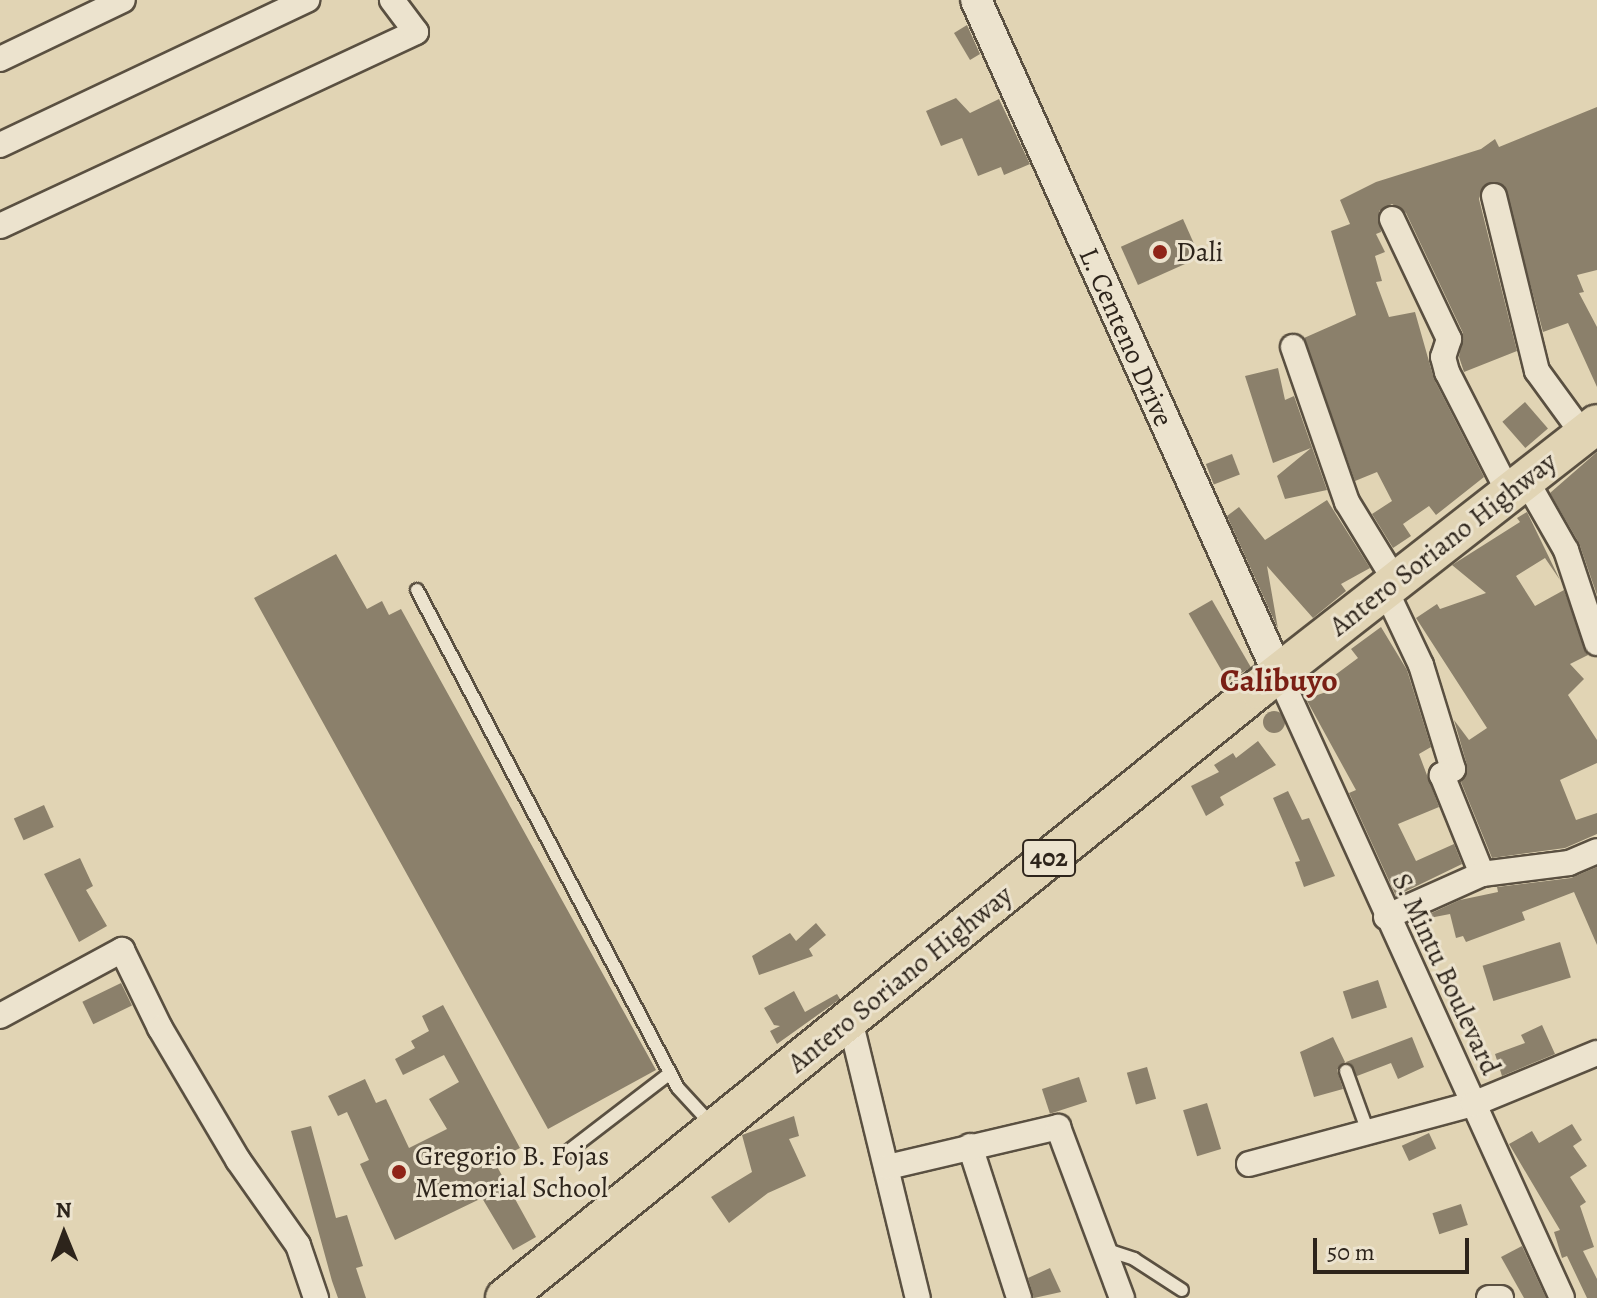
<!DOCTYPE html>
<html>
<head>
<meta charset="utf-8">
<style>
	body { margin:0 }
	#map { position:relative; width:1597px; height:1298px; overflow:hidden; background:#e1d4b4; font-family:Alegreya,serif }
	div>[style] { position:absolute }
	.building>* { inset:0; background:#8b806b; transform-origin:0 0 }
	.round { border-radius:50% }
	.roads { filter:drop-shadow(2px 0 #5a5041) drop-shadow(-2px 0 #5a5041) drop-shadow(0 2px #5a5041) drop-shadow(0 -2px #5a5041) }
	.service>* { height:12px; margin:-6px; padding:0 6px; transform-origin:6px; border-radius:6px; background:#ece3ce }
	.minor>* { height:24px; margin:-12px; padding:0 12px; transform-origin:12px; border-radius:12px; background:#ece3ce }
	.tertiary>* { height:30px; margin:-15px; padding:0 15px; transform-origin:15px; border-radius:15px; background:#ece3ce }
	.primary>* { height:38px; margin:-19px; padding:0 19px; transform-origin:19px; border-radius:19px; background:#e1d4b4 }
	.dots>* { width:22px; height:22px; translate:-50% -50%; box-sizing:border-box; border:4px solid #ece3ce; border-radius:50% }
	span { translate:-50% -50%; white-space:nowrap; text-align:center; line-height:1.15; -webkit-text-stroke:6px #ece3ce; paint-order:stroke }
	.shield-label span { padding:2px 6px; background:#ece3ce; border:2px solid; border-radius:6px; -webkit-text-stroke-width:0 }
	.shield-label { font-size:26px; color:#2d241b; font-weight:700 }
	.poi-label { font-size:28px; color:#2d241b }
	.left { translate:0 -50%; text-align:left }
	.street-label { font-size:28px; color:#2d241b }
	.quarter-label { font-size:32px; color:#7a1f14; font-weight:700 }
	.north { position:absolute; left:24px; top:1194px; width:80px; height:80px; -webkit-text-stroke:6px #ece3ce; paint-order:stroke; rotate:359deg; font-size:22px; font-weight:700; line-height:32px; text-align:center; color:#2d241b }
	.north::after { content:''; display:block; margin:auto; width:28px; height:36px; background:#2d241b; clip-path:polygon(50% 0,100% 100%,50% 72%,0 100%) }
	.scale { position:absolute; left:1313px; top:1238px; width:156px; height:36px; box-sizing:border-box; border:4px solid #2d241b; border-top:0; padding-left:10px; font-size:24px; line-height:28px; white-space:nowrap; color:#2d241b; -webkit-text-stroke:6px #ece3ce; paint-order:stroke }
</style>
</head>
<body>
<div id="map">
	<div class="building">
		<div style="clip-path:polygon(967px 25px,980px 54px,970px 60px,954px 33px)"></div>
		<div style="clip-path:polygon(956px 98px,970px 113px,999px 99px,1030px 164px,1004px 175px,1001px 167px,978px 176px,962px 138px,941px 146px,926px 111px)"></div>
		<div style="clip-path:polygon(1597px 107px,1597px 270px,1577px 275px,1584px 292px,1579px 293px,1597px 327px,1597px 387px,1568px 323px,1543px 332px,1504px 185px,1484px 185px,1479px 199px,1517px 351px,1464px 372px,1459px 357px,1463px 333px,1406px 213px,1392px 204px,1379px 211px,1381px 232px,1376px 234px,1385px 252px,1375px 256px,1382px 281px,1376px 282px,1389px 317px,1415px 312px,1434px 379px,1484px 477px,1436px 515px,1429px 506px,1403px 524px,1411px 536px,1393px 548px,1372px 514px,1392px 501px,1377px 472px,1355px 481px,1304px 338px,1356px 315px,1331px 231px,1350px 224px,1340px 200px,1376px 182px,1481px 149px,1495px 139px,1499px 147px)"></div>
		<div style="left:1183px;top:219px;width:42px;height:68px;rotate:66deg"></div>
		<div style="clip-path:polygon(1278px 368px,1285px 400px,1294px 396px,1327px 490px,1285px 499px,1277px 476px,1311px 448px,1273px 463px,1245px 376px)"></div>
		<div style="left:1525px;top:402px;width:35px;height:30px;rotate:49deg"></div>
		<div style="clip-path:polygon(1597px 452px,1597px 595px,1579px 543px,1550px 493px)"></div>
		<div style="left:1232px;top:454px;width:22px;height:28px;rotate:69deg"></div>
		<div style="clip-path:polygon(1327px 500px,1370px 568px,1341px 584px,1346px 591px,1313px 618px,1267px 566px,1278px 629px,1227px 516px,1239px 507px,1265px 540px)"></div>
		<div style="clip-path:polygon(1527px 512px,1560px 580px,1545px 558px,1516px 576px,1535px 606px,1564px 590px,1588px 655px,1570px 664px,1584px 679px,1568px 695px,1597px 740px,1597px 763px,1560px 780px,1576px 820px,1597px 813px,1597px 834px,1565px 848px,1492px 858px,1461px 782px,1467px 765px,1454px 720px,1469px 740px,1487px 728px,1416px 618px,1437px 604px,1440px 609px,1486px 593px,1452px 565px,1520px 522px,1517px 518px)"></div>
		<div style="clip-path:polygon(336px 554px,367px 609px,382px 601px,389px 615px,401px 609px,656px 1070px,548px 1129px,254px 598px)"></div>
		<div style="left:1212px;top:600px;width:78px;height:27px;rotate:60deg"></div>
		<div style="clip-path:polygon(1381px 627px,1407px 670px,1431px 747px,1419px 754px,1439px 807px,1398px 824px,1416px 861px,1454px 844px,1462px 864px,1396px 896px,1349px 793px,1356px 790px,1306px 699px,1329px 691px,1323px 684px,1358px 658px,1351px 649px)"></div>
		<div class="round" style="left:1263px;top:711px;width:22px;height:22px"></div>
		<div style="clip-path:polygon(1258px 741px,1276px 765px,1220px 797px,1224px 805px,1206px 816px,1191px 786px,1219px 772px,1214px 765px,1233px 753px,1236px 758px)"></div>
		<div style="clip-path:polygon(1288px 791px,1302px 820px,1309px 818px,1335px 876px,1304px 887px,1295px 862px,1300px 861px,1273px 798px)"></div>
		<div style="left:44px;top:805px;width:24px;height:33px;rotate:66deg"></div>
		<div style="clip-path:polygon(80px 858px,93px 886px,86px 890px,107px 926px,79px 942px,44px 874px)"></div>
		<div style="clip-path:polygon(1597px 867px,1597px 945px,1574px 892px,1522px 912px,1525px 920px,1466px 942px,1463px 936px,1456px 938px,1450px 914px,1414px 921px,1460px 900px,1498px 892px,1497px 887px,1571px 878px)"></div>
		<div style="clip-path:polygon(816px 923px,826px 935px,809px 949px,813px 956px,759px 975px,752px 956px,790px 933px,796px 941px)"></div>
		<div style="left:1560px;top:942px;width:37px;height:81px;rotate:73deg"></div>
		<div style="left:1378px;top:980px;width:29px;height:37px;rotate:72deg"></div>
		<div style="left:121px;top:983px;width:25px;height:43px;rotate:64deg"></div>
		<div style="clip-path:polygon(794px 991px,805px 1012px,837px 994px,840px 999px,777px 1044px,770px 1031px,780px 1026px,774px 1025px,764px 1008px)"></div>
		<div style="clip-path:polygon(443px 1005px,520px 1148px,494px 1161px,536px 1237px,513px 1250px,482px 1198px,395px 1240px,360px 1164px,369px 1160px,347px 1112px,338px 1116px,328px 1096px,365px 1079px,376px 1103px,386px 1099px,409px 1148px,447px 1129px,429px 1099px,459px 1082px,444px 1055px,403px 1075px,395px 1059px,415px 1048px,411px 1041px,429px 1031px,422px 1016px)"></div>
		<div style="clip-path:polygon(1542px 1025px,1555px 1054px,1502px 1076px,1495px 1054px,1525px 1043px,1521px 1035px)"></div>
		<div style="clip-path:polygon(1333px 1037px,1345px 1062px,1337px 1070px,1343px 1089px,1314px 1097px,1300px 1052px)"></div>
		<div style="clip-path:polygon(1412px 1037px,1424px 1067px,1398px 1079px,1391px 1063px,1357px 1076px,1346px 1062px)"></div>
		<div style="left:1147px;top:1067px;width:33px;height:21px;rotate:74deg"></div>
		<div style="left:1079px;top:1077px;width:26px;height:39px;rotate:72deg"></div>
		<div style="left:1207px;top:1103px;width:48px;height:25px;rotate:73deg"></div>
		<div style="clip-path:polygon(794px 1116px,799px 1136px,789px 1139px,806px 1176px,768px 1193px,729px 1223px,711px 1197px,752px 1172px,742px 1135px)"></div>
		<div style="clip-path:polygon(1572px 1124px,1582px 1140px,1573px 1146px,1587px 1166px,1570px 1177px,1586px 1202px,1580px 1206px,1594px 1247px,1583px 1251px,1597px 1279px,1597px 1298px,1587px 1298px,1567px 1256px,1562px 1258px,1554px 1232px,1560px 1230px,1509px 1144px,1532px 1131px,1539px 1143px)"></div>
		<div style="clip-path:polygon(311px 1126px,336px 1218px,347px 1215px,363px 1266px,356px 1268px,366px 1298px,338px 1298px,332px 1281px,291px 1131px)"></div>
		<div style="left:1429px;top:1133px;width:17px;height:30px;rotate:65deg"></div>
		<div style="left:1461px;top:1204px;width:22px;height:30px;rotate:72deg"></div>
		<div style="clip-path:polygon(1522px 1246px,1546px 1298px,1524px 1298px,1501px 1257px)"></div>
		<div style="clip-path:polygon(1050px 1268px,1061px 1292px,1034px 1298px,1028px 1278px)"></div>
	</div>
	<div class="roads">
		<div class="service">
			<div style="left:417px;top:590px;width:562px;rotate:62.34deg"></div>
			<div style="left:678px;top:1088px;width:52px;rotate:47.4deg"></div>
			<div style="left:1346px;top:1071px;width:62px;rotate:70.1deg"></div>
			<div style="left:562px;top:1156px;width:136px;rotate:-37.5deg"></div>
			<div style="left:1104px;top:1249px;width:32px;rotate:18deg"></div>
			<div style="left:1134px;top:1259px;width:57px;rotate:32.9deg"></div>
		</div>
		<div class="minor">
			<div style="left:0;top:59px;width:136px;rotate:-25.6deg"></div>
			<div style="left:0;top:145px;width:340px;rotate:-25.3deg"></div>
			<div style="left:1494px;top:196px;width:180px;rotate:76.2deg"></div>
			<div style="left:1537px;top:371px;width:78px;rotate:53.9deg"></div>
			<div style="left:1392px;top:219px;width:133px;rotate:64.6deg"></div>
			<div style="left:1449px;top:339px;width:19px;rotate:108deg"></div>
			<div style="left:1443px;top:357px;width:16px;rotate:75deg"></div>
			<div style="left:1447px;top:372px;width:136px;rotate:62.9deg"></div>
			<div style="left:0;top:226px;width:459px;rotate:-25deg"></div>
			<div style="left:416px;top:32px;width:40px;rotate:-127deg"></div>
			<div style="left:1293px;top:347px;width:164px;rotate:70.8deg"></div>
			<div style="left:1347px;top:502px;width:94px;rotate:58.5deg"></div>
			<div style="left:1526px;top:480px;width:81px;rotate:60.3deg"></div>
			<div style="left:1566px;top:550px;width:98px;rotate:71.6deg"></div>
			<div style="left:1386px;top:591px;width:82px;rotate:64.7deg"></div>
			<div style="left:1421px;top:665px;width:109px;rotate:72.9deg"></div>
			<div style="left:1453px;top:769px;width:13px;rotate:151deg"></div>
			<div style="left:1442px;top:775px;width:107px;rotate:68deg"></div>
			<div style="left:1482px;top:874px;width:88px;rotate:-7.2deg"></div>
			<div style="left:1569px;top:863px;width:30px;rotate:-23deg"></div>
			<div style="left:1278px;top:673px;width:686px;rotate:65.56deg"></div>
			<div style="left:1386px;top:917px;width:105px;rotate:-24.1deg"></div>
			<div style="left:0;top:1016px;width:139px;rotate:-28.4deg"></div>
			<div style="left:122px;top:950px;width:87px;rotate:64deg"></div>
			<div style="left:160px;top:1028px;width:153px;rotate:59.4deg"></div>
			<div style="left:238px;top:1160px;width:104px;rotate:54.8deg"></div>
			<div style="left:298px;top:1245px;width:56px;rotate:71.2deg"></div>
			<div style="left:850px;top:1020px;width:286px;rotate:76.3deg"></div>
			<div style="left:970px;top:1146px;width:160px;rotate:72.1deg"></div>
			<div style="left:1249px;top:1164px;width:232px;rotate:-15deg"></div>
			<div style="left:1473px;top:1104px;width:134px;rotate:-22.4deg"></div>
			<div style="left:888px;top:1167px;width:175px;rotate:-13.2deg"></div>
			<div style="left:1058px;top:1127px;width:183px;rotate:69.5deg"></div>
			<div style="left:1489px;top:1298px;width:12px"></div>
		</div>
		<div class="tertiary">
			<div style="left:976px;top:0;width:738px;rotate:65.83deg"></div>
		</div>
		<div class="primary">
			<div style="left:505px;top:1298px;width:968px;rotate:-38.96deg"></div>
			<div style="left:1258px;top:689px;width:430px;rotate:-38deg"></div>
		</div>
	</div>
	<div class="dots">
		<div style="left:1160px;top:252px;background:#8f2418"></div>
		<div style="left:399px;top:1172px;background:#8f2418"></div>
	</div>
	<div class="shield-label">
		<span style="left:1049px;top:858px">402</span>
	</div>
	<div class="poi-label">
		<span class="left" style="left:1176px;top:252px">Dali</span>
		<span class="left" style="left:415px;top:1172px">Gregorio B. Fojas<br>Memorial School</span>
	</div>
	<div class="street-label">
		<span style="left:1126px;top:337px;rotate:66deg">L. Centeno Drive</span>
		<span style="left:1443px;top:544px;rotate:-38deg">Antero Soriano Highway</span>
		<span style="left:1446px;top:974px;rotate:65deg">S. Mintu Boulevard</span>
		<span style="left:900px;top:979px;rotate:-39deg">Antero Soriano Highway</span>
	</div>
	<div class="quarter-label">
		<span style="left:1279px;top:680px">Calibuyo</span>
	</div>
	<div class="north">N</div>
	<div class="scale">50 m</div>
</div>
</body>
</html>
